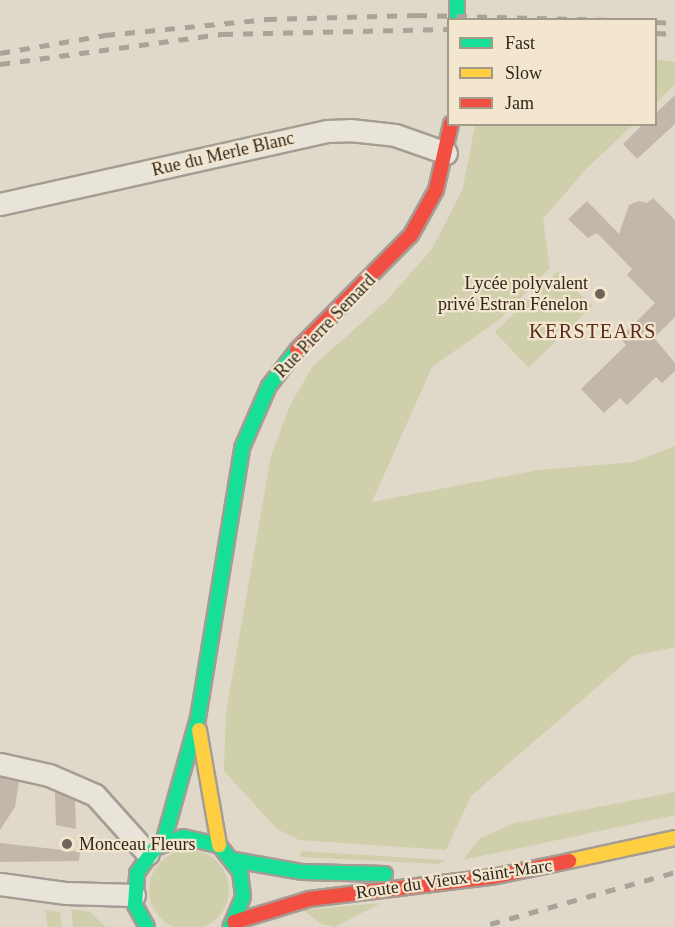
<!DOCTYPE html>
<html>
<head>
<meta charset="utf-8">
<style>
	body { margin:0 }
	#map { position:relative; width:675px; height:927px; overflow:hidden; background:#e0d8c9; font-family:Georgia,serif }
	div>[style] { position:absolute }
	.green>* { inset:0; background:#d0cfac; transform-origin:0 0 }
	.round { border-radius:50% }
	.building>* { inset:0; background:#c3b7aa }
	.roads { filter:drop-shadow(2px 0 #a59d93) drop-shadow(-2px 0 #a59d93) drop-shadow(0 2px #a59d93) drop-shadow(0 -2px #a59d93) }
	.street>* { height:21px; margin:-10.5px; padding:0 10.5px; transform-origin:10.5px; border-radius:10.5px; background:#e8e4da }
	.fast>* { height:14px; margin:-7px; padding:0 7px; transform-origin:7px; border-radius:7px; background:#16e098 }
	.slow>* { height:14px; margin:-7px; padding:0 7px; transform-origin:7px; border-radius:7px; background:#ffcf43 }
	.jam>* { height:14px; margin:-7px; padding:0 7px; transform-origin:7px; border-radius:7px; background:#f24e42 }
	.rail>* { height:4.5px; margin-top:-2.25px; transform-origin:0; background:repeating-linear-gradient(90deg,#a8a39b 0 10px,transparent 0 20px) }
	.dots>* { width:16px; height:16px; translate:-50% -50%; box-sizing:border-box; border:3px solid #f2e7ce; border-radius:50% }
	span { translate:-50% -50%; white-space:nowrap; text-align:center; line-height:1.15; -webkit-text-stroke:4.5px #f2e7ce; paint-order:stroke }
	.street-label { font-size:18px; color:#32261c }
	.poi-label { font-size:18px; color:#32261c }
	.right { translate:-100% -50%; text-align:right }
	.left { translate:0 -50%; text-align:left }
	.neighbourhood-label { font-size:20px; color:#5b2a1f; letter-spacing:1.5px }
	.legend { position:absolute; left:447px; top:18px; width:210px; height:108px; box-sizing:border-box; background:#f2e7ce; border:2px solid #a59a87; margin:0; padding:8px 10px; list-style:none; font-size:18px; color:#32261c }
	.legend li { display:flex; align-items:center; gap:12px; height:30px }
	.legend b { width:30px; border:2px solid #a59a87 }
</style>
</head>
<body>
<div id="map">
	<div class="green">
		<div style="clip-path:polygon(656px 59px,675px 62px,675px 84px,656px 103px)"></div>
		<div style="clip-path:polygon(475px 125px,633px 125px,586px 169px,543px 219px,550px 268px,500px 319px,432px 367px,372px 502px,539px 470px,633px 462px,675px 446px,675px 647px,633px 656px,471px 796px,446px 850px,299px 840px,277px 829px,224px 771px,226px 712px,271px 456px,290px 405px,313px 366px,387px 300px,432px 249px,463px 188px)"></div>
		<div style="left:558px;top:271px;width:49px;height:88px;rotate:46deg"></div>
		<div style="clip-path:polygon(675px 792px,675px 815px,463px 860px,479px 839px,511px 824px)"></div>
		<div class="round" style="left:149px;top:850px;width:80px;height:80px"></div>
		<div style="clip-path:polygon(301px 851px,443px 860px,447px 861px,438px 864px,300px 857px)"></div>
		<div style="clip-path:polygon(381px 903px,335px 927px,321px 924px,303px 910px)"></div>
		<div style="clip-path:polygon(71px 909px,90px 912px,106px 927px,73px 927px)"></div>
		<div style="clip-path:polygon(45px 910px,60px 912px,62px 927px,48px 927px)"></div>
	</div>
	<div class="building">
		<div style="clip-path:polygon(675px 95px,675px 124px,637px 159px,623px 144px,643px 124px,656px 124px,656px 113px)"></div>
		<div style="clip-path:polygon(653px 198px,675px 220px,675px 317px,654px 338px,675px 363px,675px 371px,662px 383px,656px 377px,627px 405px,620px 398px,604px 413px,581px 389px,626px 345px,620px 338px,655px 303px,627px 275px,632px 269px,597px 233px,588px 238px,568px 219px,587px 201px,619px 234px,629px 205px,639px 201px,647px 203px)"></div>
		<div style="clip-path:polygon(0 777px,19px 781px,15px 807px,0 830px)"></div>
		<div style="clip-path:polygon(55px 792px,75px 800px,76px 829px,56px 825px)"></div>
		<div style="clip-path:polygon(0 843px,80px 852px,79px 861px,0 862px)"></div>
	</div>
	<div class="roads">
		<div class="street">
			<div style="left:0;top:204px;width:335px;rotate:-12.6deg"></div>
			<div style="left:327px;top:131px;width:23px;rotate:-2deg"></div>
			<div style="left:350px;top:130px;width:45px;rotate:6.3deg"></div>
			<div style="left:395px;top:135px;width:54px;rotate:19.4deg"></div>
			<div style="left:0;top:764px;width:50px;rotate:12.7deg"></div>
			<div style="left:49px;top:775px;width:50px;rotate:23.5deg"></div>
			<div style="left:95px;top:795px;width:79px;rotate:48.1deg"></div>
			<div style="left:0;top:884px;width:67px;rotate:7.8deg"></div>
			<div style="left:66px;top:893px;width:68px;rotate:1.7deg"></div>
		</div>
		<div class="fast">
			<div style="left:457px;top:0;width:20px;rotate:90deg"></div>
			<div style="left:163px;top:843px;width:130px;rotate:-74.4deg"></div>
			<div style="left:198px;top:718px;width:274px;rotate:-80.7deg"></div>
			<div style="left:242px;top:448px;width:68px;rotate:-66.5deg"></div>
			<div style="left:269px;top:386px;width:46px;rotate:-52.1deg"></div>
			<div style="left:234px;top:860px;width:70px;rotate:9.9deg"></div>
			<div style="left:303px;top:872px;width:82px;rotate:1.4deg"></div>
			<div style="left:147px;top:927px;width:25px;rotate:-119deg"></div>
			<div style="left:135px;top:905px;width:32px;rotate:-86deg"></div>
			<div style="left:137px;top:873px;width:31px;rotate:-54deg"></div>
			<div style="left:155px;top:848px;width:30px;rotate:-21deg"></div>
			<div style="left:183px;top:837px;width:37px;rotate:13deg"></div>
			<div style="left:219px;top:845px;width:34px;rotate:52deg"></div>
			<div style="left:240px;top:872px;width:25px;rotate:83deg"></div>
			<div style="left:243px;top:897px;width:33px;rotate:113deg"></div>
		</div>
		<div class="slow">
			<div style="left:199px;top:730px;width:117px;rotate:80.1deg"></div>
			<div style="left:569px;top:861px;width:108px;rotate:-12.2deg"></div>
		</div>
		<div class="jam">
			<div style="left:297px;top:350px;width:162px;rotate:-45.3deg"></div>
			<div style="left:411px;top:235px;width:51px;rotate:-60.9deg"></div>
			<div style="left:436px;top:190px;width:68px;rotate:-77.2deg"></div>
			<div style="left:234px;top:922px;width:78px;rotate:-17deg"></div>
			<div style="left:309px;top:899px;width:184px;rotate:-6.9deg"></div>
			<div style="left:492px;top:877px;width:79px;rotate:-11.7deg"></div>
		</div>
	</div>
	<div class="rail">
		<div style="left:656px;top:22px;width:19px;rotate:3deg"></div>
		<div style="left:656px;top:33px;width:19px;rotate:3deg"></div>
		<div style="left:0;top:53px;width:107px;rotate:-9.7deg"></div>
		<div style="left:105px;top:35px;width:163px;rotate:-5.6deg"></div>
		<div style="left:267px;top:19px;width:150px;rotate:-1.5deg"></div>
		<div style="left:417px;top:15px;width:210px;rotate:1.4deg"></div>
		<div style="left:0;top:64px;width:225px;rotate:-7.7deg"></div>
		<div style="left:223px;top:34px;width:225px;rotate:-1.3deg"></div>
		<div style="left:490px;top:924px;width:192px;rotate:-15.7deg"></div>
	</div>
	<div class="dots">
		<div style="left:600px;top:294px;background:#6f6459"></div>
		<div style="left:67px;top:844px;background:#6f6459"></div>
	</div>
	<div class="street-label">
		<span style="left:223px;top:154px;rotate:-13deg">Rue du Merle Blanc</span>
		<span style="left:325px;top:326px;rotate:-46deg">Rue Pierre Semard</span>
		<span style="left:454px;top:879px;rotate:-8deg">Route du Vieux Saint-Marc</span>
	</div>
	<div class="poi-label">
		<span class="right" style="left:588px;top:294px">Lycée polyvalent<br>privé Estran Fénelon</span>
		<span class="left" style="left:79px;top:844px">Monceau Fleurs</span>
	</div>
	<div class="neighbourhood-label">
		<span style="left:593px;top:331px">KERSTEARS</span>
	</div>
	<ul class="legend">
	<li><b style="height:8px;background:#16e098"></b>Fast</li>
	<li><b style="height:8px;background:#ffcf43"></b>Slow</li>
	<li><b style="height:8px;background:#f24e42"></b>Jam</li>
	</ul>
</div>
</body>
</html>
